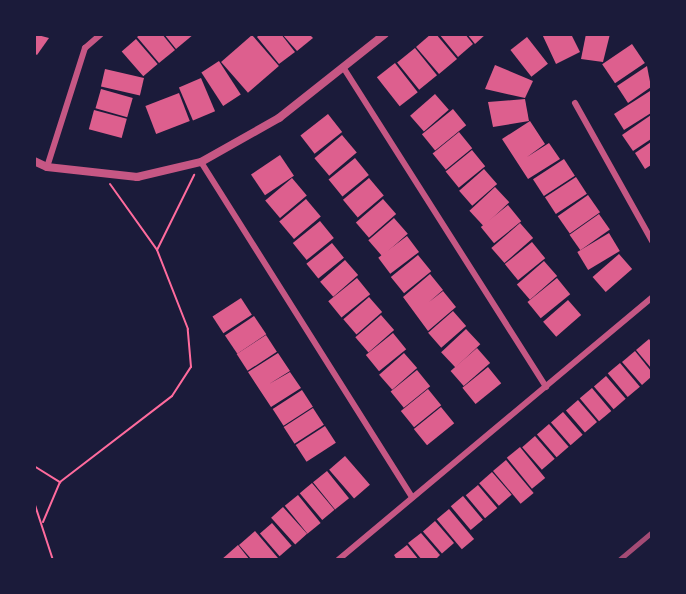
<!DOCTYPE html>
<html>
<head>
<meta charset="utf-8">
<style>
	body { margin:0 }
	#map { position:relative; width:686px; height:594px; overflow:hidden; background:#1b1b3a; font-family:"PT Sans Narrow",sans-serif }
	div>[style] { position:absolute }
	.building>* { inset:0; background:#dd5f8e; transform-origin:0 0 }
	.path>* { height:2px; margin:-1px; padding:0 1px; transform-origin:1px; border-radius:1px; background:#ff6b9d }
	.minor>* { height:6px; margin:-3px; padding:0 3px; transform-origin:3px; border-radius:3px; background:#c65784 }
	.tertiary>* { height:8px; margin:-4px; padding:0 4px; transform-origin:4px; border-radius:4px; background:#c65784 }
	.rail>* { height:4.5px; margin:-2.25px; padding:0 2.25px; transform-origin:2.25px; border-radius:2.25px; background:#a44b75 }
	span { translate:-50% -50%; white-space:nowrap; text-align:center; line-height:1.15; -webkit-text-stroke:4.5px #1b1b3a; paint-order:stroke }
	.frame { position:absolute; inset:0; border:36px solid #1b1b3a; pointer-events:none }
</style>
</head>
<body>
<div id="map">
	<div class="building">
		<div style="clip-path:polygon(34px 34px,49px 38px,37px 55px,34px 53px)"></div>
		<div style="clip-path:polygon(141px 34px,162px 34px,175px 50px,159px 63px,137px 37px)"></div>
		<div style="clip-path:polygon(164px 34px,194px 34px,176px 49px)"></div>
		<div style="clip-path:polygon(260px 34px,281px 34px,295px 52px,279px 64px,257px 37px)"></div>
		<div style="clip-path:polygon(282px 34px,309px 34px,313px 38px,297px 51px)"></div>
		<div style="clip-path:polygon(431px 34px,436px 34px,457px 59px,439px 74px,416px 47px)"></div>
		<div style="clip-path:polygon(439px 34px,465px 34px,473px 44px,458px 57px)"></div>
		<div style="clip-path:polygon(467px 34px,486px 34px,475px 44px)"></div>
		<div style="clip-path:polygon(542px 34px,571px 34px,580px 52px,556px 64px)"></div>
		<div style="clip-path:polygon(586px 34px,610px 34px,603px 62px,581px 59px)"></div>
		<div style="left:252px;top:35px;width:41px;height:41px;rotate:49deg"></div>
		<div style="left:527px;top:37px;width:34px;height:21px;rotate:52deg"></div>
		<div style="left:136px;top:39px;width:33px;height:19px;rotate:49deg"></div>
		<div style="left:632px;top:44px;width:23px;height:36px;rotate:56deg"></div>
		<div style="left:415px;top:48px;width:35px;height:23px;rotate:51deg"></div>
		<div style="left:219px;top:61px;width:40px;height:21px;rotate:57deg"></div>
		<div style="left:395px;top:63px;width:37px;height:23px;rotate:52deg"></div>
		<div style="clip-path:polygon(495px 65px,533px 81px,525px 98px,485px 89px)"></div>
		<div style="clip-path:polygon(647px 66px,651px 87px,628px 103px,617px 86px)"></div>
		<div style="left:105px;top:69px;width:40px;height:18px;rotate:13deg"></div>
		<div style="left:201px;top:78px;width:36px;height:24px;rotate:67deg"></div>
		<div style="left:101px;top:89px;width:33px;height:20px;rotate:16deg"></div>
		<div style="clip-path:polygon(650px 91px,651px 113px,624px 130px,614px 114px)"></div>
		<div style="left:179px;top:93px;width:30px;height:36px;rotate:69deg"></div>
		<div style="left:435px;top:94px;width:21px;height:33px;rotate:49deg"></div>
		<div style="clip-path:polygon(525px 99px,529px 121px,493px 127px,488px 102px)"></div>
		<div style="left:453px;top:109px;width:21px;height:40px;rotate:51deg"></div>
		<div style="left:94px;top:110px;width:34px;height:20px;rotate:15deg"></div>
		<div style="left:328px;top:114px;width:23px;height:35px;rotate:52deg"></div>
		<div style="clip-path:polygon(651px 115px,651px 139px,633px 151px,622px 135px)"></div>
		<div style="clip-path:polygon(530px 121px,545px 144px,527px 157px,549px 143px,560px 159px,528px 179px,502px 139px)"></div>
		<div style="left:459px;top:132px;width:21px;height:34px;rotate:51deg"></div>
		<div style="left:342px;top:135px;width:23px;height:36px;rotate:50deg"></div>
		<div style="clip-path:polygon(651px 142px,651px 165px,645px 169px,635px 153px)"></div>
		<div style="left:472px;top:150px;width:21px;height:34px;rotate:51deg"></div>
		<div style="left:280px;top:155px;width:25px;height:35px;rotate:56deg"></div>
		<div style="left:355px;top:158px;width:22px;height:34px;rotate:51deg"></div>
		<div style="left:564px;top:159px;width:20px;height:37px;rotate:57deg"></div>
		<div style="left:484px;top:169px;width:20px;height:33px;rotate:49deg"></div>
		<div style="left:576px;top:177px;width:20px;height:37px;rotate:57deg"></div>
		<div style="left:292px;top:178px;width:23px;height:35px;rotate:50deg"></div>
		<div style="left:369px;top:178px;width:23px;height:34px;rotate:50deg"></div>
		<div style="left:495px;top:187px;width:21px;height:35px;rotate:47deg"></div>
		<div style="left:588px;top:195px;width:21px;height:37px;rotate:55deg"></div>
		<div style="left:306px;top:199px;width:23px;height:35px;rotate:50deg"></div>
		<div style="left:383px;top:199px;width:20px;height:36px;rotate:49deg"></div>
		<div style="left:508px;top:205px;width:21px;height:35px;rotate:51deg"></div>
		<div style="left:599px;top:214px;width:19px;height:36px;rotate:55deg"></div>
		<div style="left:394px;top:218px;width:21px;height:34px;rotate:49deg"></div>
		<div style="left:320px;top:221px;width:22px;height:35px;rotate:51deg"></div>
		<div style="left:520px;top:223px;width:20px;height:38px;rotate:49deg"></div>
		<div style="left:609px;top:233px;width:21px;height:37px;rotate:59deg"></div>
		<div style="left:407px;top:236px;width:20px;height:36px;rotate:53deg"></div>
		<div style="left:532px;top:242px;width:21px;height:35px;rotate:51deg"></div>
		<div style="left:332px;top:243px;width:19px;height:33px;rotate:51deg"></div>
		<div style="left:619px;top:254px;width:20px;height:35px;rotate:49deg"></div>
		<div style="left:418px;top:255px;width:21px;height:35px;rotate:51deg"></div>
		<div style="left:345px;top:260px;width:20px;height:33px;rotate:49deg"></div>
		<div style="left:544px;top:261px;width:20px;height:36px;rotate:49deg"></div>
		<div style="clip-path:polygon(430px 274px,443px 290px,429px 302px,443px 291px,456px 307px,428px 331px,403px 297px)"></div>
		<div style="left:357px;top:278px;width:21px;height:37px;rotate:51deg"></div>
		<div style="left:557px;top:278px;width:21px;height:38px;rotate:51deg"></div>
		<div style="left:369px;top:297px;width:20px;height:34px;rotate:49deg"></div>
		<div style="left:241px;top:298px;width:20px;height:34px;rotate:57deg"></div>
		<div style="left:568px;top:300px;width:20px;height:33px;rotate:49deg"></div>
		<div style="left:453px;top:311px;width:20px;height:33px;rotate:49deg"></div>
		<div style="left:381px;top:315px;width:20px;height:34px;rotate:49deg"></div>
		<div style="left:254px;top:316px;width:22px;height:35px;rotate:56deg"></div>
		<div style="left:466px;top:329px;width:21px;height:34px;rotate:47deg"></div>
		<div style="left:393px;top:333px;width:21px;height:35px;rotate:51deg"></div>
		<div style="left:266px;top:335px;width:20px;height:35px;rotate:57deg"></div>
		<div style="clip-path:polygon(649px 339px,651px 342px,651px 368px,636px 350px)"></div>
		<div style="left:477px;top:348px;width:20px;height:35px;rotate:49deg"></div>
		<div style="clip-path:polygon(635px 351px,651px 371px,651px 377px,642px 385px,622px 362px)"></div>
		<div style="clip-path:polygon(278px 353px,290px 371px,269px 384px,290px 372px,301px 388px,271px 407px,248px 372px)"></div>
		<div style="left:404px;top:353px;width:20px;height:33px;rotate:49deg"></div>
		<div style="left:620px;top:363px;width:31px;height:16px;rotate:50deg"></div>
		<div style="left:488px;top:367px;width:21px;height:33px;rotate:51deg"></div>
		<div style="left:417px;top:370px;width:21px;height:34px;rotate:51deg"></div>
		<div style="left:606px;top:376px;width:30px;height:16px;rotate:49deg"></div>
		<div style="left:592px;top:388px;width:30px;height:16px;rotate:50deg"></div>
		<div style="left:428px;top:389px;width:21px;height:35px;rotate:51deg"></div>
		<div style="left:302px;top:390px;width:20px;height:35px;rotate:57deg"></div>
		<div style="left:578px;top:400px;width:29px;height:16px;rotate:49deg"></div>
		<div style="left:441px;top:407px;width:21px;height:35px;rotate:51deg"></div>
		<div style="left:313px;top:408px;width:20px;height:35px;rotate:57deg"></div>
		<div style="left:563px;top:412px;width:30px;height:16px;rotate:49deg"></div>
		<div style="left:549px;top:424px;width:30px;height:16px;rotate:49deg"></div>
		<div style="left:325px;top:426px;width:20px;height:35px;rotate:57deg"></div>
		<div style="left:535px;top:436px;width:30px;height:17px;rotate:49deg"></div>
		<div style="left:520px;top:447px;width:40px;height:17px;rotate:51deg"></div>
		<div style="left:345px;top:456px;width:38px;height:21px;rotate:49deg"></div>
		<div style="left:506px;top:460px;width:43px;height:17px;rotate:50deg"></div>
		<div style="left:327px;top:471px;width:35px;height:18px;rotate:51deg"></div>
		<div style="left:492px;top:472px;width:30px;height:17px;rotate:49deg"></div>
		<div style="left:312px;top:483px;width:35px;height:16px;rotate:50deg"></div>
		<div style="left:478px;top:485px;width:30px;height:16px;rotate:50deg"></div>
		<div style="left:298px;top:495px;width:36px;height:17px;rotate:51deg"></div>
		<div style="left:463px;top:496px;width:31px;height:16px;rotate:50deg"></div>
		<div style="left:283px;top:507px;width:36px;height:16px;rotate:48deg"></div>
		<div style="left:449px;top:509px;width:39px;height:16px;rotate:50deg"></div>
		<div style="left:435px;top:521px;width:29px;height:16px;rotate:49deg"></div>
		<div style="left:272px;top:523px;width:30px;height:16px;rotate:49deg"></div>
		<div style="clip-path:polygon(255px 531px,278px 558px,276px 560px,252px 560px,239px 545px)"></div>
		<div style="clip-path:polygon(421px 533px,440px 555px,435px 560px,422px 560px,408px 543px)"></div>
		<div style="clip-path:polygon(238px 545px,250px 560px,221px 560px)"></div>
		<div style="clip-path:polygon(407px 545px,419px 560px,397px 560px,394px 555px)"></div>
	</div>
	<div class="path">
		<div style="left:110px;top:184px;width:81px;rotate:54.5deg"></div>
		<div style="left:34px;top:466px;width:31px;rotate:32deg"></div>
		<div style="left:34px;top:502px;width:61px;rotate:71.9deg"></div>
		<div style="left:43px;top:522px;width:43px;rotate:-67deg"></div>
		<div style="left:60px;top:482px;width:141px;rotate:-37.5deg"></div>
		<div style="left:172px;top:396px;width:35px;rotate:-57deg"></div>
		<div style="left:191px;top:367px;width:38px;rotate:-95deg"></div>
		<div style="left:188px;top:329px;width:85px;rotate:-111.4deg"></div>
		<div style="left:157px;top:250px;width:84px;rotate:-63.7deg"></div>
	</div>
	<div class="minor">
		<div style="left:343px;top:67px;width:379px;rotate:57.6deg"></div>
		<div style="left:575px;top:103px;width:158px;rotate:60.8deg"></div>
		<div style="left:201px;top:162px;width:396px;rotate:57.8deg"></div>
		<div style="left:47px;top:167px;width:125px;rotate:-72.3deg"></div>
		<div style="left:85px;top:48px;width:21px;rotate:-41deg"></div>
		<div style="left:338px;top:560px;width:410px;rotate:-39.9deg"></div>
	</div>
	<div class="tertiary">
		<div style="left:34px;top:161px;width:14px;rotate:25deg"></div>
		<div style="left:47px;top:167px;width:91px;rotate:6.3deg"></div>
		<div style="left:137px;top:177px;width:66px;rotate:-13.2deg"></div>
		<div style="left:201px;top:162px;width:90px;rotate:-29.4deg"></div>
		<div style="left:279px;top:118px;width:135px;rotate:-38.4deg"></div>
	</div>
	<div class="rail">
		<div style="left:619px;top:560px;width:43px;rotate:-40.3deg"></div>
	</div>
	<div class="frame"></div>
</div>
</body>
</html>
